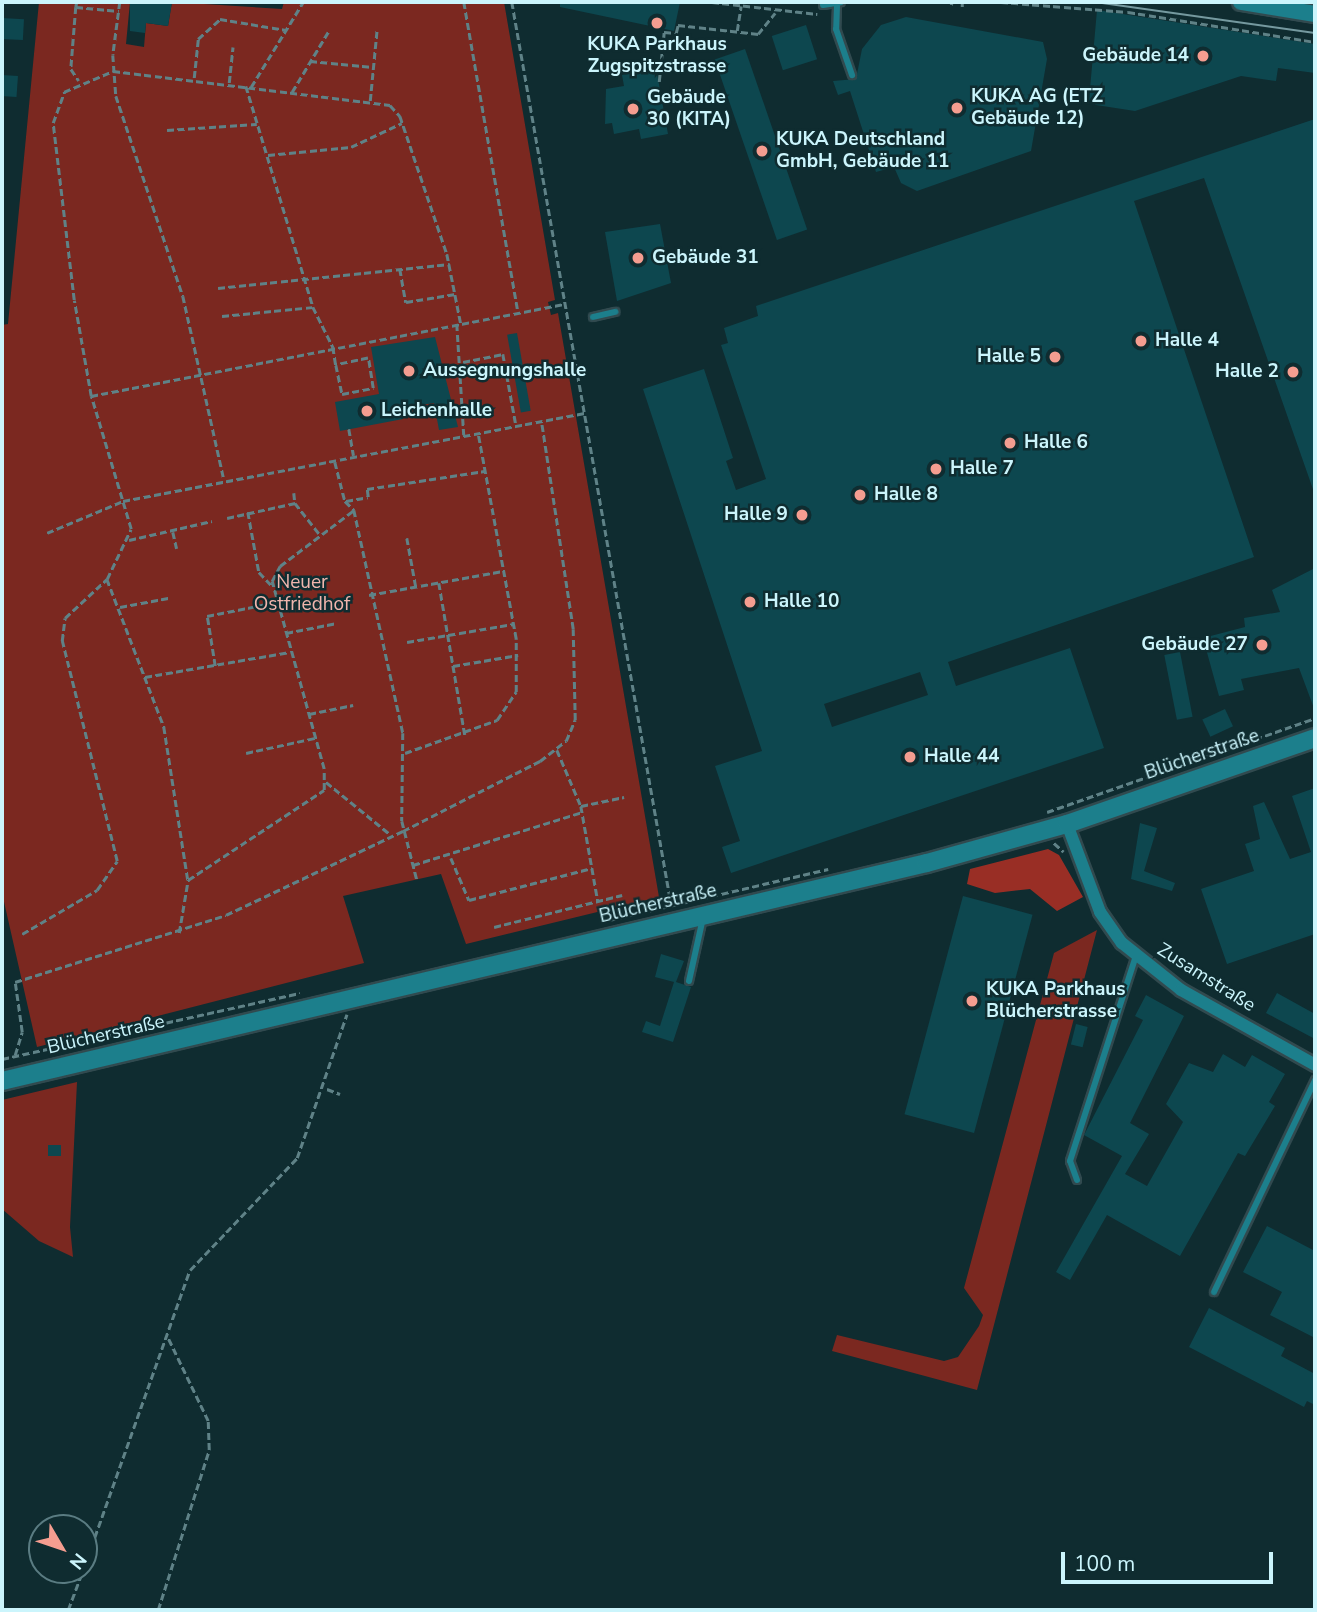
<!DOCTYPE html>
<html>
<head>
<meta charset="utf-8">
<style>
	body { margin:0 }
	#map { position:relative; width:1317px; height:1612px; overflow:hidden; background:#0f2c30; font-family:"Nunito Sans",sans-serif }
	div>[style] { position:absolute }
	.green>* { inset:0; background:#7b2820 }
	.forest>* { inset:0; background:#992e25 }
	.building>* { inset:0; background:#0d474f; transform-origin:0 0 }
	.path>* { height:2.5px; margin-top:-1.25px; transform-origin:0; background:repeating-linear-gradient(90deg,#5f8287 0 7px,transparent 0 10.5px) }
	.roads { filter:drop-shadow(2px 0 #314a4f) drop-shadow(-2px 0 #314a4f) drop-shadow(0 2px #314a4f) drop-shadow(0 -2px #314a4f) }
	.service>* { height:6px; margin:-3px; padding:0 3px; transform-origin:3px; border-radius:3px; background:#1c7f8c }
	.minor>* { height:12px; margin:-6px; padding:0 6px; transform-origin:6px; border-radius:6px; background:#1c7f8c }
	.tertiary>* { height:16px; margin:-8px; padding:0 8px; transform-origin:8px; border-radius:8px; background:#1c7f8c }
	.secondary>* { height:18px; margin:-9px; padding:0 9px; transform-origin:9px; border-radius:9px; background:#1c7f8c }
	.tram>* { height:2px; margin:-1px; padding:0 1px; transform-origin:1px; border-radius:1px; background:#75999f }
	.dots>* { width:19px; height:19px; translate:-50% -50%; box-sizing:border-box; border:4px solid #0f2c30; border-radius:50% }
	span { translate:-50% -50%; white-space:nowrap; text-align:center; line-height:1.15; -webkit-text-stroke:5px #0f2c30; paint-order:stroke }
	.poi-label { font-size:19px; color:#cbf5fc; font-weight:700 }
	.right { translate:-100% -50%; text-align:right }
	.left { translate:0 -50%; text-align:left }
	.park-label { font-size:19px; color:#f1b6ad }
	.street-label { font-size:19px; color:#cbf5fc }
	.frame { position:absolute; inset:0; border:4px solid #cbf5fc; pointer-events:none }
	.north { position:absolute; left:28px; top:1514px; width:70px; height:70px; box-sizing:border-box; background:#0f2c30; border:2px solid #5a7c82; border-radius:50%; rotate:129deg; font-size:19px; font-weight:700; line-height:28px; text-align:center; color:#cbf5fc }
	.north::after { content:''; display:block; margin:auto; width:24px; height:32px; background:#f59d90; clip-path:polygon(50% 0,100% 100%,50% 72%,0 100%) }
	.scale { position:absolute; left:1061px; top:1552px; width:212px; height:32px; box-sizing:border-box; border:4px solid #cbf5fc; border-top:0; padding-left:9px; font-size:21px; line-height:24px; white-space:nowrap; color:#cbf5fc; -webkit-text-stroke:5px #0f2c30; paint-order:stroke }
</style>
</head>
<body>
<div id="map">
	<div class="green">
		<div style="clip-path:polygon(39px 2px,130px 2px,126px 44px,144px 47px,146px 23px,168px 26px,172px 2px,282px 9px,284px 2px,504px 2px,555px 300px,548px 302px,551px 315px,558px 313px,659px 897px,466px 944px,441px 874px,343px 896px,364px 963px,37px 1047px,2px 893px,2px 325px,8px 324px)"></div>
		<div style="clip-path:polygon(1097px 930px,977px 1390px,832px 1351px,837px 1335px,944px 1361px,958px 1357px,979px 1326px,983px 1315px,964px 1288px,1054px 953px)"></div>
		<div style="clip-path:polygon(77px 1082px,70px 1227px,73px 1257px,39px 1241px,2px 1209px,2px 1100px)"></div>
	</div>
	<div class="forest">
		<div style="clip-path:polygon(1048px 849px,1059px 855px,1083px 897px,1057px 911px,1030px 889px,995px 893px,967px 884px,970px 869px)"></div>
	</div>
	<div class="building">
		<div style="clip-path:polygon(130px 2px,172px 2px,168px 26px,146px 23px,145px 33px,130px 31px)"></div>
		<div style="clip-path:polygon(560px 2px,680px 2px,674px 31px,560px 7px)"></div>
		<div style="clip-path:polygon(1097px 10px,1315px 44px,1315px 73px,1278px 68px,1276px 81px,1241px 76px,1135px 111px,1096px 105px,1089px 100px)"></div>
		<div style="clip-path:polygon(906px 17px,1043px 42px,1047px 59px,1031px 151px,917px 191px,901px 183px,894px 167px,876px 172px,850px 91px,838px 95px,833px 81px,856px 79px,862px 49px,881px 25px)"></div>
		<div style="left:2px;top:18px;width:22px;height:21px;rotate:3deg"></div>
		<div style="left:806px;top:25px;width:36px;height:36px;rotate:72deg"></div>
		<div style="left:745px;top:49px;width:191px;height:32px;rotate:71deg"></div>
		<div style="clip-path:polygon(656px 68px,668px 134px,641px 139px,639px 129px,614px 134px,612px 123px,605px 124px,606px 89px,624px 86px,622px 75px)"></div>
		<div style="left:2px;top:75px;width:16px;height:21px;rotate:4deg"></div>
		<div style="clip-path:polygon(evenodd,1315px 119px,1315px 495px,1204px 178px,1134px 201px,1254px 557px,948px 662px,956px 686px,1070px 648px,1104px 748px,731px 873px,722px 847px,740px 841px,715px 766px,762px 751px,643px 389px,704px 369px,733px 458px,726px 461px,736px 490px,766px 479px,721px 345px,728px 343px,724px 328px,758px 316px,756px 306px,1315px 119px,920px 672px,928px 695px,832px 727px,824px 704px,920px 672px)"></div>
		<div style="clip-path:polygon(660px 224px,671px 283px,617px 301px,605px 232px)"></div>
		<div style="left:517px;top:333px;width:79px;height:10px;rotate:80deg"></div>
		<div style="clip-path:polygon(435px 337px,458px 427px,439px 430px,434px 403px,401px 408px,403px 419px,340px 431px,335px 402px,379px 394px,371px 347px)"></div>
		<div style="clip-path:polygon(1315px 568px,1315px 711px,1299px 668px,1241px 679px,1244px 690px,1219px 696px,1203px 638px,1245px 627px,1244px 618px,1280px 612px,1272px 590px)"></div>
		<div style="left:1180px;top:652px;width:66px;height:16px;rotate:79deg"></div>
		<div style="left:1225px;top:709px;width:19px;height:25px;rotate:65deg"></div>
		<div style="clip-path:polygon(1315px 788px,1315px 934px,1227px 964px,1201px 889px,1254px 871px,1245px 844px,1260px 839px,1253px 806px,1264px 802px,1290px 859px,1311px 852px,1292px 796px)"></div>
		<div style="clip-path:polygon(1140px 823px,1157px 828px,1144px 871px,1175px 883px,1172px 891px,1131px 879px)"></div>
		<div style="left:963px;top:896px;width:72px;height:226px;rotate:15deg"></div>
		<div style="clip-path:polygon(661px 954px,684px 961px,676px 982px,691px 987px,673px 1042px,642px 1032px,646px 1021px,660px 1026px,674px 982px,655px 977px)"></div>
		<div style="clip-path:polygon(1277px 993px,1315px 1014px,1315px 1039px,1266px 1013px)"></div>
		<div style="clip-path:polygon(1146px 995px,1184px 1016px,1130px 1123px,1149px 1134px,1125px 1174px,1147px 1186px,1183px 1122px,1166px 1104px,1189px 1063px,1213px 1072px,1223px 1054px,1245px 1067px,1252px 1055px,1285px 1074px,1269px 1102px,1275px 1106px,1245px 1156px,1238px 1153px,1180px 1256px,1107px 1215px,1070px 1280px,1056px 1272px,1122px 1156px,1084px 1135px,1143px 1020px,1135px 1016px)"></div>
		<div style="left:1076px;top:1024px;width:12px;height:21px;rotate:14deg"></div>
		<div style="left:48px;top:1145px;width:13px;height:11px"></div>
		<div style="clip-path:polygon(1267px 1226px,1315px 1251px,1315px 1338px,1270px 1315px,1282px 1292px,1243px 1272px)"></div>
		<div style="clip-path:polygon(1209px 1308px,1285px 1348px,1281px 1356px,1315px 1374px,1315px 1405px,1307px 1401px,1304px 1407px,1189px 1347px)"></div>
	</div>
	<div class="path">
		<div style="left:77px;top:2px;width:5px;rotate:101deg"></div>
		<div style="left:76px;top:7px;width:43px;rotate:5.3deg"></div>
		<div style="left:120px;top:2px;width:53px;rotate:97.5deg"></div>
		<div style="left:113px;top:55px;width:41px;rotate:85.8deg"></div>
		<div style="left:116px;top:96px;width:211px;rotate:71.5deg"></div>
		<div style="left:183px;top:296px;width:188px;rotate:77.4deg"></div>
		<div style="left:464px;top:2px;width:315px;rotate:80.1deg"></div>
		<div style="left:512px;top:2px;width:915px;rotate:79.99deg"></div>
		<div style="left:712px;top:2px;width:106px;rotate:6.5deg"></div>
		<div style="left:1001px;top:2px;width:127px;rotate:4.5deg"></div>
		<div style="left:1128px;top:12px;width:189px;rotate:9.1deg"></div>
		<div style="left:858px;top:3px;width:1px;rotate:-90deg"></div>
		<div style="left:931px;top:3px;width:1px;rotate:-90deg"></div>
		<div style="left:939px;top:4px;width:2px;rotate:-90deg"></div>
		<div style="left:951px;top:5px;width:3px;rotate:-72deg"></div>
		<div style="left:76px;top:7px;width:62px;rotate:94.6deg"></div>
		<div style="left:71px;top:69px;width:14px;rotate:56deg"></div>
		<div style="left:962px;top:7px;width:5px;rotate:-90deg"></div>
		<div style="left:737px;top:31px;width:25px;rotate:-81deg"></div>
		<div style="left:310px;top:61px;width:63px;rotate:5.4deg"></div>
		<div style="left:194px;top:78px;width:39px;rotate:-84deg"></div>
		<div style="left:198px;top:39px;width:30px;rotate:-42deg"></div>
		<div style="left:220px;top:19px;width:67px;rotate:9.5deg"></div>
		<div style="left:659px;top:82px;width:50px;rotate:-84.3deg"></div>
		<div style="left:664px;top:32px;width:12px;rotate:5deg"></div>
		<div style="left:676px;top:33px;width:8px;rotate:-76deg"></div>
		<div style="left:678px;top:25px;width:81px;rotate:6.4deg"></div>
		<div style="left:758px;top:34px;width:27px;rotate:-51deg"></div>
		<div style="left:229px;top:83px;width:36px;rotate:-84deg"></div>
		<div style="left:246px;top:86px;width:231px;rotate:73.1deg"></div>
		<div style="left:313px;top:307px;width:45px;rotate:63.4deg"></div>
		<div style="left:333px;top:347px;width:18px;rotate:81deg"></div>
		<div style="left:336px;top:365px;width:30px;rotate:78deg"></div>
		<div style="left:342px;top:394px;width:32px;rotate:-11deg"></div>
		<div style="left:373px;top:388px;width:30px;rotate:-99deg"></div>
		<div style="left:368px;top:358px;width:33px;rotate:168deg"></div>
		<div style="left:251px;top:87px;width:100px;rotate:-58.5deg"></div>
		<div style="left:292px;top:92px;width:70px;rotate:-59deg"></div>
		<div style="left:370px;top:101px;width:73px;rotate:-84.5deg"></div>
		<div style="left:167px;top:130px;width:90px;rotate:-3.8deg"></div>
		<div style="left:268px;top:155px;width:83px;rotate:-5.5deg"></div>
		<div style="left:351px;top:147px;width:56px;rotate:-25.2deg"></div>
		<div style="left:400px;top:269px;width:34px;rotate:80deg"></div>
		<div style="left:406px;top:302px;width:50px;rotate:-9.3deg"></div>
		<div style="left:218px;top:288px;width:233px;rotate:-5.9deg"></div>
		<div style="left:222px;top:316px;width:91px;rotate:-5.6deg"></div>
		<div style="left:457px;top:324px;width:111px;rotate:86.4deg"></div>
		<div style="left:463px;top:362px;width:41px;rotate:-11.3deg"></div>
		<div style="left:503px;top:354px;width:72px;rotate:79.6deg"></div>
		<div style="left:91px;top:396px;width:483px;rotate:-11deg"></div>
		<div style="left:349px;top:429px;width:27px;rotate:80deg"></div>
		<div style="left:335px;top:462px;width:40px;rotate:75.6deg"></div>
		<div style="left:345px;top:501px;width:13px;rotate:45deg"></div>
		<div style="left:354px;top:510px;width:228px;rotate:77.6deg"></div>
		<div style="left:403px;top:733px;width:88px;rotate:90.7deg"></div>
		<div style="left:402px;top:821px;width:61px;rotate:75.7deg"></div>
		<div style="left:294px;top:493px;width:10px;rotate:84deg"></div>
		<div style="left:346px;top:501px;width:22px;rotate:-10deg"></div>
		<div style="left:368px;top:497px;width:8px;rotate:-97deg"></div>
		<div style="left:367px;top:489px;width:119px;rotate:-8.7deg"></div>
		<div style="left:248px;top:512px;width:61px;rotate:79.6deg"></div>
		<div style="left:259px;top:572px;width:19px;rotate:47deg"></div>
		<div style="left:227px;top:518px;width:70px;rotate:-12.4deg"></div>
		<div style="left:295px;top:503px;width:42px;rotate:51.8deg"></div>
		<div style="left:173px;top:532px;width:17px;rotate:77deg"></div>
		<div style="left:47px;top:533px;width:82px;rotate:-22.8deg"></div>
		<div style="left:123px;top:501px;width:470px;rotate:-10.8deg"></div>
		<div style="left:407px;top:538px;width:50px;rotate:79.6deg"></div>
		<div style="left:129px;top:540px;width:85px;rotate:-12.9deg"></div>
		<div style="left:107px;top:579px;width:159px;rotate:68.9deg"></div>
		<div style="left:164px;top:727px;width:155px;rotate:81.1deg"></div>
		<div style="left:439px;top:583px;width:154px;rotate:80.3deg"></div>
		<div style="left:369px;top:595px;width:136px;rotate:-10.2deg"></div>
		<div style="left:120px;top:607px;width:49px;rotate:-10.6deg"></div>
		<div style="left:286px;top:633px;width:52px;rotate:-11.1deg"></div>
		<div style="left:407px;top:642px;width:108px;rotate:-9.6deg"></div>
		<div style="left:215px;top:666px;width:51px;rotate:-99.1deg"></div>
		<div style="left:207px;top:616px;width:71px;rotate:-11.3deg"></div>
		<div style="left:453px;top:666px;width:66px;rotate:-9.6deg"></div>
		<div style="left:145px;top:677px;width:147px;rotate:-9.8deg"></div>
		<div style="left:309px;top:714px;width:45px;rotate:-11.6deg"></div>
		<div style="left:557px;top:750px;width:61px;rotate:66.8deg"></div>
		<div style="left:581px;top:806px;width:97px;rotate:79.9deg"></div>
		<div style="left:246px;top:753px;width:71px;rotate:-12.3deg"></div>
		<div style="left:405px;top:753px;width:98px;rotate:-19.7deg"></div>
		<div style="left:497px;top:720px;width:34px;rotate:-56deg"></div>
		<div style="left:516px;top:692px;width:53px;rotate:-90deg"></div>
		<div style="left:516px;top:639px;width:209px;rotate:-100.5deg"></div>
		<div style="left:326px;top:782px;width:84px;rotate:39.2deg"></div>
		<div style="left:581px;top:806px;width:44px;rotate:-11.8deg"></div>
		<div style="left:1047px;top:812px;width:284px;rotate:-19.3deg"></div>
		<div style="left:1054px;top:843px;width:13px;rotate:42deg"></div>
		<div style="left:451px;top:858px;width:46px;rotate:66.8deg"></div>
		<div style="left:469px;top:900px;width:127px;rotate:-14.6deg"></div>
		<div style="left:413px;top:865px;width:177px;rotate:-17.4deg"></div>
		<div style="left:609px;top:920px;width:225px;rotate:-13.1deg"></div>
		<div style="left:494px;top:927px;width:132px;rotate:-14deg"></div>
		<div style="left:179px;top:933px;width:54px;rotate:-80.4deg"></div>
		<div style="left:188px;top:880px;width:163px;rotate:-33.5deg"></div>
		<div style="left:324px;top:790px;width:21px;rotate:-90deg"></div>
		<div style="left:324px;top:769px;width:195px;rotate:-105.5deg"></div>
		<div style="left:272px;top:581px;width:17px;rotate:-62deg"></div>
		<div style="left:280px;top:566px;width:93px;rotate:-37.1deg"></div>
		<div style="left:22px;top:934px;width:87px;rotate:-30.4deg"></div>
		<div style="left:97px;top:890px;width:35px;rotate:-55deg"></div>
		<div style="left:117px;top:861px;width:227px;rotate:-104deg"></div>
		<div style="left:62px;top:641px;width:23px;rotate:-83deg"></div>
		<div style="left:65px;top:618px;width:57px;rotate:-42.9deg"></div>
		<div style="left:107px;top:579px;width:55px;rotate:-64.4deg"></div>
		<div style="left:131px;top:529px;width:139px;rotate:-106.7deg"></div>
		<div style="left:91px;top:396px;width:97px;rotate:-100deg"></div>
		<div style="left:74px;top:300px;width:178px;rotate:-96.8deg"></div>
		<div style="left:53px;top:123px;width:33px;rotate:-70deg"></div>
		<div style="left:64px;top:92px;width:53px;rotate:-23.2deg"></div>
		<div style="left:113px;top:71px;width:279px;rotate:7deg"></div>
		<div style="left:390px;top:105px;width:15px;rotate:48deg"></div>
		<div style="left:400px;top:116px;width:146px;rotate:71.2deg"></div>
		<div style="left:447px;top:254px;width:71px;rotate:78.7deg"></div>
		<div style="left:15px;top:1055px;width:24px;rotate:-73deg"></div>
		<div style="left:22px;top:1032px;width:50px;rotate:-98deg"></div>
		<div style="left:15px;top:982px;width:221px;rotate:-17.6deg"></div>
		<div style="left:226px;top:915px;width:196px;rotate:-25.4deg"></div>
		<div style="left:403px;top:831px;width:154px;rotate:-27.1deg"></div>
		<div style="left:540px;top:761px;width:33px;rotate:-38deg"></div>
		<div style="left:566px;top:741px;width:23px;rotate:-67deg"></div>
		<div style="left:575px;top:720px;width:91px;rotate:-91.3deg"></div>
		<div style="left:573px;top:629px;width:211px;rotate:-98.7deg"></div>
		<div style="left:2px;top:1059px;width:305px;rotate:-12.5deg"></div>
		<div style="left:327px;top:1089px;width:14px;rotate:21deg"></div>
		<div style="left:84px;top:1567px;width:315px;rotate:-70.4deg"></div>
		<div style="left:190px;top:1270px;width:155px;rotate:-46.3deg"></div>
		<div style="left:297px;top:1158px;width:152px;rotate:-70.9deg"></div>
		<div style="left:68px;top:1610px;width:43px;rotate:-69.4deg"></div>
		<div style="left:158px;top:1610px;width:168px;rotate:-72.3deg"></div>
		<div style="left:209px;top:1450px;width:29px;rotate:-92deg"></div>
		<div style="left:208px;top:1421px;width:94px;rotate:-115.8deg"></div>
	</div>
	<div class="roads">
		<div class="service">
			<div style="left:823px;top:5px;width:18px;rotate:-9deg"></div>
			<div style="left:837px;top:6px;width:23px;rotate:92deg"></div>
			<div style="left:836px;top:29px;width:49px;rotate:70.8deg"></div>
			<div style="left:593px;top:317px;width:23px;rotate:-13deg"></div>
			<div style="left:689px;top:981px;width:65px;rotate:-77.5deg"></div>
			<div style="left:1077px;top:1180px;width:20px;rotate:-110deg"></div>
			<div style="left:1070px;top:1161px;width:215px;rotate:-72.2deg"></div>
			<div style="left:1214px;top:1292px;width:235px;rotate:-64.5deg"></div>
		</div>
		<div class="minor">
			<div style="left:1067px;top:824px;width:94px;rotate:69.4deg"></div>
			<div style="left:1100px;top:912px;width:38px;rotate:55deg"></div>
			<div style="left:1122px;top:943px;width:75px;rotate:38.5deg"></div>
			<div style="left:1181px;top:990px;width:154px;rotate:29.2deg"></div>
		</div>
		<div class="tertiary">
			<div style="left:1241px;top:2px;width:75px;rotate:9.2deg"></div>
		</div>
		<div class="secondary">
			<div style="left:2px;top:1081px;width:950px;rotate:-13.26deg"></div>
			<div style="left:927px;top:863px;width:145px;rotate:-15.6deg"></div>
			<div style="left:1067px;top:824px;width:262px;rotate:-19.1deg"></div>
		</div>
	</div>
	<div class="tram">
		<div style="left:1095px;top:2px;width:222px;rotate:8deg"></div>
	</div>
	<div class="dots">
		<div style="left:657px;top:23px;background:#f59d90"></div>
		<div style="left:1203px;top:56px;background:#f59d90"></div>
		<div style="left:957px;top:108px;background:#f59d90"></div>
		<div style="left:633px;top:109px;background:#f59d90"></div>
		<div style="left:762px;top:151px;background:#f59d90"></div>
		<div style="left:638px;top:258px;background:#f59d90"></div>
		<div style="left:1141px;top:341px;background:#f59d90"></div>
		<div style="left:1055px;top:357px;background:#f59d90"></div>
		<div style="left:409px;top:371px;background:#f59d90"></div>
		<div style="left:1293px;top:372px;background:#f59d90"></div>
		<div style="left:367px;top:411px;background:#f59d90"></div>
		<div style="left:1010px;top:443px;background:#f59d90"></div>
		<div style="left:936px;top:469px;background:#f59d90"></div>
		<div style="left:860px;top:495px;background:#f59d90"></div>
		<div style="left:802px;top:515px;background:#f59d90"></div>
		<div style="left:750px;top:602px;background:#f59d90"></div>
		<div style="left:1262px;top:645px;background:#f59d90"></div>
		<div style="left:910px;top:757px;background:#f59d90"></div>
		<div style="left:972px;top:1001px;background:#f59d90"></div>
	</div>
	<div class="poi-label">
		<span style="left:657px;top:56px">KUKA Parkhaus<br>Zugspitzstrasse</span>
		<span class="right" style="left:1189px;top:56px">Gebäude 14</span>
		<span class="left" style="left:971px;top:108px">KUKA AG (ETZ<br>Gebäude 12)</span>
		<span class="left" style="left:647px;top:109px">Gebäude<br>30 (KITA)</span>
		<span class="left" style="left:776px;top:151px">KUKA Deutschland<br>GmbH, Gebäude 11</span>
		<span class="left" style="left:652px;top:258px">Gebäude 31</span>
		<span class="left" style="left:1155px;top:341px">Halle 4</span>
		<span class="right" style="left:1041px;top:357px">Halle 5</span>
		<span class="left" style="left:423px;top:371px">Aussegnungshalle</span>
		<span class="right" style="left:1279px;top:372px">Halle 2</span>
		<span class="left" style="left:381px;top:411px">Leichenhalle</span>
		<span class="left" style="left:1024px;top:443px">Halle 6</span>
		<span class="left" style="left:950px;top:469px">Halle 7</span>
		<span class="left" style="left:874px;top:495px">Halle 8</span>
		<span class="right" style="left:788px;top:515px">Halle 9</span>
		<span class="left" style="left:764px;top:602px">Halle 10</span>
		<span class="right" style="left:1248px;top:645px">Gebäude 27</span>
		<span class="left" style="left:924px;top:757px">Halle 44</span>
		<span class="left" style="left:986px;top:1001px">KUKA Parkhaus<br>Blücherstrasse</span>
	</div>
	<div class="park-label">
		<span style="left:302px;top:594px">Neuer<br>Ostfriedhof</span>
	</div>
	<div class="street-label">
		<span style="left:1202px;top:755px;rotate:-19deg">Blücherstraße</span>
		<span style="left:658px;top:904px;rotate:-13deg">Blücherstraße</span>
		<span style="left:1206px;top:978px;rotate:32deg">Zusamstraße</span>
		<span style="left:106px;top:1035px;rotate:-13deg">Blücherstraße</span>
	</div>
	<div class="frame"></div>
	<div class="north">N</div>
	<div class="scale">100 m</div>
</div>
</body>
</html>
